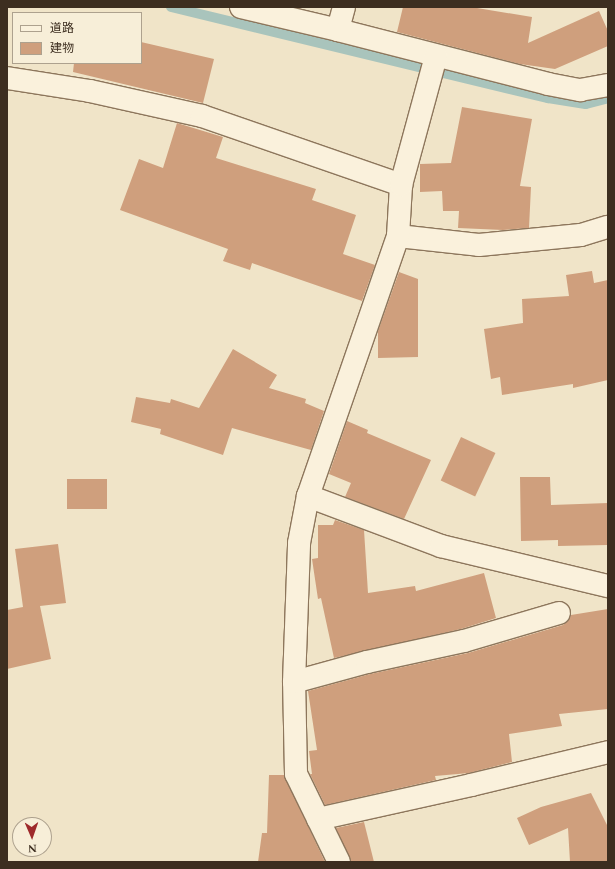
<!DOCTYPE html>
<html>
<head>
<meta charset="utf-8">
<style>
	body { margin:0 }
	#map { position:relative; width:615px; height:869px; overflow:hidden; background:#f0e4c8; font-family:Spectral,"Noto Sans JP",serif }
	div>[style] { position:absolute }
	.stream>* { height:10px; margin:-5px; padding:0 5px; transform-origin:5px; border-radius:5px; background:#a9c4bc }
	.building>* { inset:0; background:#cf9f7d; transform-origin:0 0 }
	.roads { filter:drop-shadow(1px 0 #8d765c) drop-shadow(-1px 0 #8d765c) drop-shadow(0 1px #8d765c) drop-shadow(0 -1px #8d765c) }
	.minor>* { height:22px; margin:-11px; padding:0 11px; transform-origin:11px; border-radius:11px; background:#faf1dc }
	span { translate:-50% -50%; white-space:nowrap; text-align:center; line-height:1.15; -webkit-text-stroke:3px #f7eed8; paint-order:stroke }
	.frame { position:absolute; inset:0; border:8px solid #3d2e20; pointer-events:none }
	.legend { position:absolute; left:12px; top:12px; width:130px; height:52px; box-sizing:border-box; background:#f7eed8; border:1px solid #ada18e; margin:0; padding:5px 7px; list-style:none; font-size:12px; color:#3d2e20 }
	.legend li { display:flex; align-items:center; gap:8px; height:20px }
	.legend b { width:20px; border:1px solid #ada18e }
	.north { position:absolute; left:12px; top:817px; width:40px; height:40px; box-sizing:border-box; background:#f7eed8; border:1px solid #ada18e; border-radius:50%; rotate:178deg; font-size:11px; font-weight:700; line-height:16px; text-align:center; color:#3d2e20 }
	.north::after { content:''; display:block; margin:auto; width:14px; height:18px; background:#9e2a2b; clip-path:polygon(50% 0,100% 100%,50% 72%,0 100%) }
</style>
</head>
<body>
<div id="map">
	<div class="stream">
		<div style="left:171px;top:7px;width:388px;rotate:13.6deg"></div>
		<div style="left:548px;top:98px;width:38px;rotate:9deg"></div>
		<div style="left:586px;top:104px;width:23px;rotate:-15deg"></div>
	</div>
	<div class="building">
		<div style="clip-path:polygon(403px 7px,471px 7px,532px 17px,528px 43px,599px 11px,608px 31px,608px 46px,555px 69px,520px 64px,397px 32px)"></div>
		<div style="clip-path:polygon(141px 42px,214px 59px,203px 103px,73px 72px,74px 63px,141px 63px)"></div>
		<div style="clip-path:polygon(462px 107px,532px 119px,520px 186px,531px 187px,529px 228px,503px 230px,458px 228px,459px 211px,443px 211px,442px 191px,420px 192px,420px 164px,451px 163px)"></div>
		<div style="clip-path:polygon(177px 123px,223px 137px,216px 158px,316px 189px,312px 200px,356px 215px,343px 254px,375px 265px,362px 301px,252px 263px,250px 270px,223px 261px,228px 249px,120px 210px,139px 159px,163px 168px)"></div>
		<div style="clip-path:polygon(592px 271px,594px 283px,608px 280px,608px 380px,573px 388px,573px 384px,502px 395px,500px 377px,491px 379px,484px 329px,523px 323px,522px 299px,569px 296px,566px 275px)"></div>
		<div style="clip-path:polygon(399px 272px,418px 279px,418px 357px,378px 358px,378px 331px)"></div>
		<div style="clip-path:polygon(233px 349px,277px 375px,269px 388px,306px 399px,305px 403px,324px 411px,311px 450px,232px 428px,223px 455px,160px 434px,161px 429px,131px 422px,136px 397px,170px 403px,171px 399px,199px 408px)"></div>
		<div style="clip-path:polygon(347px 421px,368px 430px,367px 433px,431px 460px,404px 519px,345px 497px,351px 483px,329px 474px)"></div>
		<div style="left:461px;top:437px;width:38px;height:48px;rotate:25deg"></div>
		<div style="clip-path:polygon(520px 477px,550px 477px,551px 505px,608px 503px,608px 545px,558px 546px,558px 540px,521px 541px)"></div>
		<div style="left:107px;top:479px;width:30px;height:40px;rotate:90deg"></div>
		<div style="clip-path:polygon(335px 520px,364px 530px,368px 593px,415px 586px,416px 591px,484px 573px,496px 618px,461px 629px,334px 658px,321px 598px,318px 599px,312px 559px,318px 558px,318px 525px,333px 525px)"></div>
		<div style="clip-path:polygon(58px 544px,66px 603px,40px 606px,51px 659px,7px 669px,7px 610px,23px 607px,15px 549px)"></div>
		<div style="clip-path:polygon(608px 609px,608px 709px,559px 714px,562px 726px,509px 734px,512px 762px,469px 773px,435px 776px,436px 780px,325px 805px,310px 774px,312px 774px,309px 751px,317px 750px,308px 691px,370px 674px,468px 653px,563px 625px,568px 621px,571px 615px)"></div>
		<div style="clip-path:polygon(269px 775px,284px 775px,325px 862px,258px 862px,262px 833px,267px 833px)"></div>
		<div style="clip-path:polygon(591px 793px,608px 827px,608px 862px,570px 862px,568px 828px,529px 845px,517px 818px,541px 807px)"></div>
		<div style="clip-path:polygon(364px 822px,374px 862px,351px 862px,336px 828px)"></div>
	</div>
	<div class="roads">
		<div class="minor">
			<div style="left:241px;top:7px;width:100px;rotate:13.3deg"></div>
			<div style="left:344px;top:7px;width:24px;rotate:105deg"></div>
			<div style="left:338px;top:30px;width:217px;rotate:14.4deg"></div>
			<div style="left:548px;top:84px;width:33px;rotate:11deg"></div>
			<div style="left:580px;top:90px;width:28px;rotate:-10deg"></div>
			<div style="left:7px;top:78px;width:84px;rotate:8.9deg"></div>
			<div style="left:90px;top:91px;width:115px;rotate:12.6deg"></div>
			<div style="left:202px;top:116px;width:211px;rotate:19.1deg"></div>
			<div style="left:398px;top:236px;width:81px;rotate:6.3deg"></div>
			<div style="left:479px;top:245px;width:102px;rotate:-5.6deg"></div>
			<div style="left:581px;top:235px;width:28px;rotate:-17deg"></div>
			<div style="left:308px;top:496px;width:142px;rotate:20.6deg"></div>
			<div style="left:441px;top:546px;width:172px;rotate:13.5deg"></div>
			<div style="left:294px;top:682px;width:76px;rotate:-15.3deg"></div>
			<div style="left:367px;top:662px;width:99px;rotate:-12.2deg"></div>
			<div style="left:464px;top:641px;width:99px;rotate:-16.4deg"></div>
			<div style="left:318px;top:819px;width:157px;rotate:-12.5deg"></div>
			<div style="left:471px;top:785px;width:141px;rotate:-13.5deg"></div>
			<div style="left:339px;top:862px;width:98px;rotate:-116deg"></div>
			<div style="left:296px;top:774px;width:92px;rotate:-91.2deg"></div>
			<div style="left:294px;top:682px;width:139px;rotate:-87.9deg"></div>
			<div style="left:299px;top:543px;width:48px;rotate:-79.2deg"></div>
			<div style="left:308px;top:496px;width:275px;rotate:-70.9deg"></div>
			<div style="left:398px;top:236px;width:51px;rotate:-86.6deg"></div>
			<div style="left:401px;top:185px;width:134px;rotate:-74.8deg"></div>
		</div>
	</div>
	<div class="frame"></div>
	<ul class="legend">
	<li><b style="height:5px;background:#faf1dc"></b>道路</li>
	<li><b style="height:11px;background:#cf9f7d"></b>建物</li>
	</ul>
	<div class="north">N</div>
</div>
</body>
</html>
